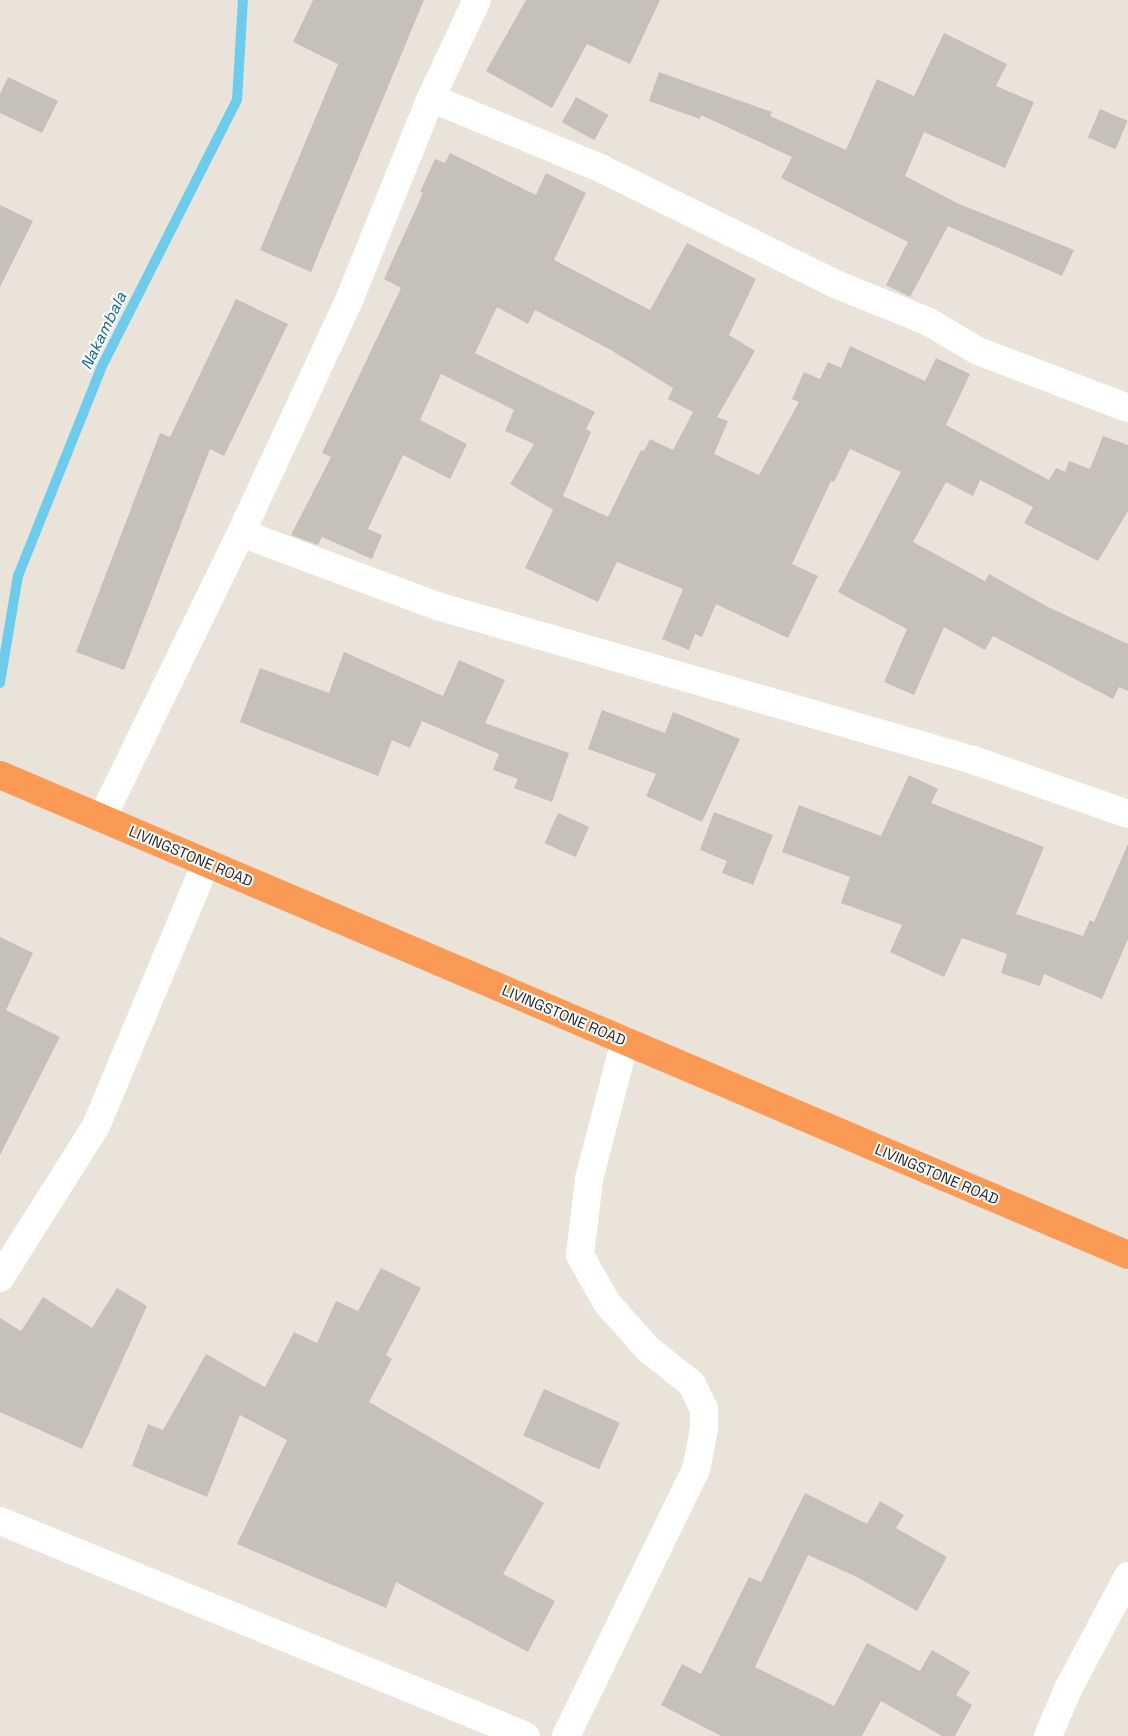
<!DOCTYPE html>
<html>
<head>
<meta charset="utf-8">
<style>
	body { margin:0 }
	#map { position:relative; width:1128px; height:1736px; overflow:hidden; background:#eae3d9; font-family:"Space Grotesk",sans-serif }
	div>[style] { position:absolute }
	.stream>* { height:10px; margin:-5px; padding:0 5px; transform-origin:5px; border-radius:5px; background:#6dccec }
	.building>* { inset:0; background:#c5c0b9; transform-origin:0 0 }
	.minor>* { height:28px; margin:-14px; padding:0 14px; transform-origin:14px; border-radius:14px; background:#fff }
	.highway>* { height:28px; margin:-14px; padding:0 14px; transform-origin:14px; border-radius:14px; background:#fb9a54 }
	span { translate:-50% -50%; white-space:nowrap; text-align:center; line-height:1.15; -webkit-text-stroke:4px #fff; paint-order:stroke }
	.street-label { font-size:15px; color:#282828 }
	.water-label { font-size:16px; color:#0f6995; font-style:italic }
</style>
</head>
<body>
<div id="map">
	<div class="stream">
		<div style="left:0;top:683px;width:109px;rotate:-80.5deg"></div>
		<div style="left:18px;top:576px;width:228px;rotate:-68.2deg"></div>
		<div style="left:103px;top:364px;width:296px;rotate:-63.1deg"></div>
		<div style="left:237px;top:100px;width:100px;rotate:-86.6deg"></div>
	</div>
	<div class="building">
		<div style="clip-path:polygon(313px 0,424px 0,311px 272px,260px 250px,338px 64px,293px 42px)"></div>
		<div style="clip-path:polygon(526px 0,660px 0,630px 64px,587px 44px,552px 108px,486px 71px)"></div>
		<div style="clip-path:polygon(944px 33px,1007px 64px,996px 86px,1034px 102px,1005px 168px,924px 132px,905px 176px,959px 204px,1074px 250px,1062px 276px,948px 226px,910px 297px,886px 285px,908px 242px,781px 178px,792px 157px,701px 115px,700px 119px,649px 101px,659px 72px,772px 112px,770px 116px,846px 150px,877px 79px,914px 96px)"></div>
		<div style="clip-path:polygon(8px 77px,58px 101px,42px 133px,0 113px,0 94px)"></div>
		<div style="left:576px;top:97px;width:37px;height:29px;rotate:29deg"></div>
		<div style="left:1100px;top:109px;width:30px;height:31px;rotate:23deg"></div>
		<div style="clip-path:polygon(evenodd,450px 153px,536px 195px,546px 173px,586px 193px,554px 260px,650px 310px,687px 243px,756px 279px,729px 335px,755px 351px,717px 417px,728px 421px,714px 454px,759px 475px,799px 402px,792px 399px,804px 372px,820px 379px,828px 362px,841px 368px,850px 346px,925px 381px,936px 358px,970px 374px,946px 425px,1049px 480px,1056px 468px,1065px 472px,1069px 461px,1090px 469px,1103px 436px,1128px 445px,1128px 511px,1098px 561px,1024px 523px,1033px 507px,980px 480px,973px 496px,946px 482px,913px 542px,985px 581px,989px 574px,1048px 607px,1128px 644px,1128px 691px,1119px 687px,1113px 699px,993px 636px,985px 650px,944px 627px,914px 695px,884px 682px,907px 629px,838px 592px,901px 472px,850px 449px,834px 482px,831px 481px,792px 564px,818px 576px,788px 638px,716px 604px,702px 637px,695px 634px,689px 650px,662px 639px,683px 589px,617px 562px,598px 602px,525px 568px,553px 510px,510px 484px,534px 444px,505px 431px,514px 410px,441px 374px,420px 420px,467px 444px,450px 479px,403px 455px,368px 529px,382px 535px,372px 559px,322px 537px,318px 545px,291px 535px,331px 457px,322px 453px,401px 288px,384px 279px,423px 193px,420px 192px,435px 159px,445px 163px,450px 153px,497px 307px,528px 324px,535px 310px,609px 349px,673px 388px,668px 399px,693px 412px,673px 450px,650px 439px,644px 451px,641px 450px,608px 517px,563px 496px,591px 432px,586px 429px,595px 412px,475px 353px,497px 307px)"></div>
		<div style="clip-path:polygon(0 205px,33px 221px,0 287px)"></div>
		<div style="clip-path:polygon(236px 299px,288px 324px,224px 456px,210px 449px,124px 670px,76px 652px,160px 433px,170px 437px)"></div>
		<div style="clip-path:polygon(344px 652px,443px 696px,459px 660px,505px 680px,485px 723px,569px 753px,552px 802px,514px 788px,518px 779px,493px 770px,499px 754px,422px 721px,410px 748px,392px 740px,378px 776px,240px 722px,260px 668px,329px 693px)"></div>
		<div style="clip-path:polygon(602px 710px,665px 733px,673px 712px,740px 739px,702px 822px,646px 796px,656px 774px,588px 749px)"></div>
		<div style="clip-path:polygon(909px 775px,938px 789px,931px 803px,1044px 847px,1016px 914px,1083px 936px,1090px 920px,1094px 922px,1128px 844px,1128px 939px,1102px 999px,1044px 974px,1040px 986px,1001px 973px,1007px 954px,962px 938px,944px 977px,890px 952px,902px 925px,841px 903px,850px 877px,782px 852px,799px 805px,881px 836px)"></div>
		<div style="clip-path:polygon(714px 812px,773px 835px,753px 885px,722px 873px,727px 861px,700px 850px)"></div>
		<div style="left:558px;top:813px;width:34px;height:33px;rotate:24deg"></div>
		<div style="clip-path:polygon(0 937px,33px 953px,6px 1010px,60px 1037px,0 1155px)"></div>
		<div style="clip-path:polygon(381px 1268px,421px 1288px,386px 1355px,392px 1359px,369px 1402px,544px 1503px,503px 1574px,555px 1601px,528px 1652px,396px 1582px,386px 1608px,237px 1544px,287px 1440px,240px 1415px,207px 1497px,132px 1466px,148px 1424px,163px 1430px,206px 1354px,265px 1387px,294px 1332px,317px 1343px,336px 1301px,358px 1311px)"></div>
		<div style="clip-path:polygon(117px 1288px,147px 1306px,82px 1449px,0 1412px,0 1318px,21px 1331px,43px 1297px,92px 1328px)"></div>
		<div style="left:544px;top:1389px;width:83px;height:51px;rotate:24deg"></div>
		<div style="clip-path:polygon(805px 1493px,867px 1524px,880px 1501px,904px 1515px,896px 1528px,947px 1557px,917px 1611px,857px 1577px,808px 1555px,755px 1667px,834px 1706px,867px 1643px,920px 1671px,932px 1650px,970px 1672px,956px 1695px,972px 1705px,955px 1736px,942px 1736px,881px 1701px,862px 1736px,721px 1736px,661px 1705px,682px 1664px,701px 1674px,749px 1577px,761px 1582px)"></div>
	</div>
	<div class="minor">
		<div style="left:431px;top:98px;width:185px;rotate:22.5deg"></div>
		<div style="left:602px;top:169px;width:263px;rotate:26.2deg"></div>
		<div style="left:838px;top:285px;width:96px;rotate:22deg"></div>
		<div style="left:927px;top:321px;width:59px;rotate:30.5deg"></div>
		<div style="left:978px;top:351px;width:160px;rotate:20.8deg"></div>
		<div style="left:241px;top:533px;width:209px;rotate:20.4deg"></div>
		<div style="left:437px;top:606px;width:558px;rotate:16.03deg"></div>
		<div style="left:973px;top:760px;width:164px;rotate:19.2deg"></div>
		<div style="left:102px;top:818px;width:317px;rotate:-64deg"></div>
		<div style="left:241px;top:533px;width:254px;rotate:-65.1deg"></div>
		<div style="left:348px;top:303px;width:221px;rotate:-68deg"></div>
		<div style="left:431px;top:98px;width:108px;rotate:-64.9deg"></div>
		<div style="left:0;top:1278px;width:180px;rotate:-57.7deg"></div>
		<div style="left:96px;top:1126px;width:285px;rotate:-67.3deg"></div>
		<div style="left:0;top:1521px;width:568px;rotate:22.23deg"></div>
		<div style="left:566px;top:1736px;width:296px;rotate:-64deg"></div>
		<div style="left:696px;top:1470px;width:42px;rotate:-79deg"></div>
		<div style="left:704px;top:1429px;width:20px;rotate:-90deg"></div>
		<div style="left:704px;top:1409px;width:28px;rotate:-116deg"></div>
		<div style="left:692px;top:1384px;width:56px;rotate:-141.5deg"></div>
		<div style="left:648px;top:1349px;width:62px;rotate:-131.7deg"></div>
		<div style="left:607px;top:1303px;width:55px;rotate:-119.4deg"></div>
		<div style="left:580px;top:1255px;width:77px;rotate:-83.2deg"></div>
		<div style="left:589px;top:1179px;width:143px;rotate:-75.4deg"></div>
		<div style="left:1048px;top:1736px;width:51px;rotate:-66.9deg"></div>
		<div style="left:1068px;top:1689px;width:128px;rotate:-62deg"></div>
	</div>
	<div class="highway">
		<div style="left:0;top:775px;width:1226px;rotate:23.05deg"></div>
	</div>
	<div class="street-label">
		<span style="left:191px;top:856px;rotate:23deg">LIVINGSTONE ROAD</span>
		<span style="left:564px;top:1015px;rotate:23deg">LIVINGSTONE ROAD</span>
		<span style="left:937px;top:1174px;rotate:23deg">LIVINGSTONE ROAD</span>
	</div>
	<div class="water-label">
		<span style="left:104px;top:331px;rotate:-64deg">Nakambala</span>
	</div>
</div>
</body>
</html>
